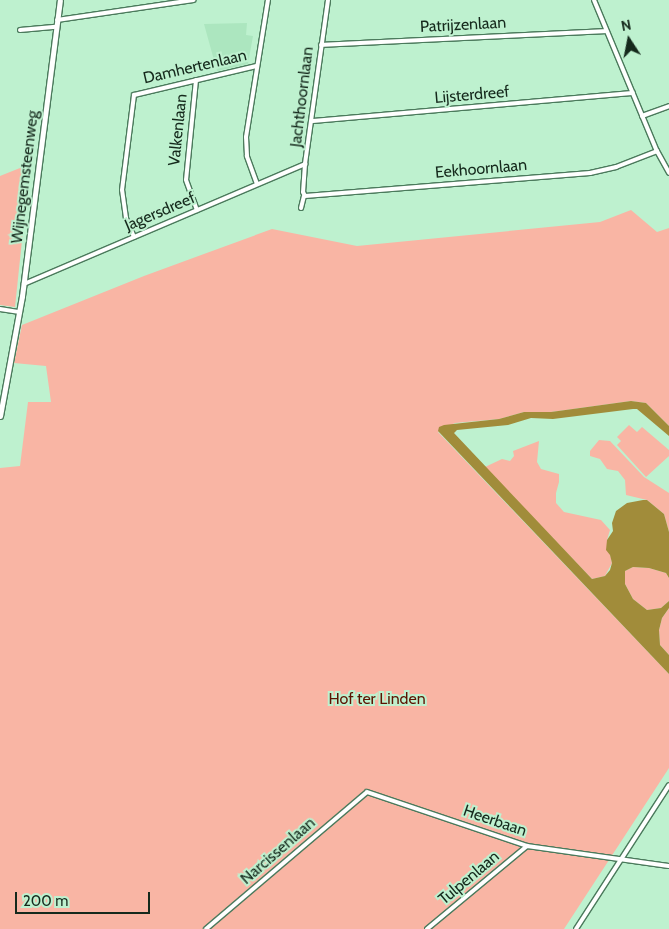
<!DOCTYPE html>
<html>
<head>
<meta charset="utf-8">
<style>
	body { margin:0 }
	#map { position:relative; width:669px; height:929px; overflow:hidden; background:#bef1cf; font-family:Cabin,sans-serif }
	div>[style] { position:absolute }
	.built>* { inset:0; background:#ace6bf }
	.green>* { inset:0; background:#f9b5a4 }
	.water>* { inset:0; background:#a18c3a }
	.roads { filter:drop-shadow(1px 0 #4b7a5c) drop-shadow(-1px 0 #4b7a5c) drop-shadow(0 1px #4b7a5c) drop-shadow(0 -1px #4b7a5c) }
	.street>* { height:4px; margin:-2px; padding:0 2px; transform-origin:2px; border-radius:2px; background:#fff }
	.secondary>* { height:5px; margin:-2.5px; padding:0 2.5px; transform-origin:2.5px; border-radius:2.5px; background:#fff }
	span { translate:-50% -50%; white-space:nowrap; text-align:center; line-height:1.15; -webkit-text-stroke:4px #bef1cf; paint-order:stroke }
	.street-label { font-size:16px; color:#15291c }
	.park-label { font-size:16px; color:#5b1301 }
	.north { position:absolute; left:604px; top:15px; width:50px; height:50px; -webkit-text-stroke:4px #bef1cf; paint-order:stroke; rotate:349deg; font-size:14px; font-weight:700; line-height:20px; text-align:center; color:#15291c }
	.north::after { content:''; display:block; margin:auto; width:18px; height:22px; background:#15291c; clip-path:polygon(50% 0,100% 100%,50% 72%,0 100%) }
	.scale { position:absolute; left:15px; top:892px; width:135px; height:22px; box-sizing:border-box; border:2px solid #15291c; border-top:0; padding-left:6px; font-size:15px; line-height:18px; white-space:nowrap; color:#15291c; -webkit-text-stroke:4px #bef1cf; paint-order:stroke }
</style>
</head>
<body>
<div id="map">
	<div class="built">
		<div style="clip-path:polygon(247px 23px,246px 35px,253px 36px,248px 64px,217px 71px,204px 24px)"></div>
	</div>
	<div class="green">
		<div style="clip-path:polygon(30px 164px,15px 307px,0 305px,0 176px)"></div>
		<div style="clip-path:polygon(631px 210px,657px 232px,669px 228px,669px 426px,646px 403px,631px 401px,551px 412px,524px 412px,499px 419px,455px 423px,438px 432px,669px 674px,669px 768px,564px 929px,0 929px,0 468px,20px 466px,28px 402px,51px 402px,46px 366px,14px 363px,22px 325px,144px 276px,272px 229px,357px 246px,600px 222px)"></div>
		<div style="clip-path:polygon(629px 425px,637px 432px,642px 427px,669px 450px,669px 456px,646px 477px,617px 445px,621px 441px,617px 437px)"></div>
		<div style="clip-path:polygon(599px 440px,610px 441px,644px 477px,669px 493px,669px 532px,664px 514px,647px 500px,626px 495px,625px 480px,618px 471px,607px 469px,600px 459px,590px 456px,590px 451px)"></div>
		<div style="clip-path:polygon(539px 441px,537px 462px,541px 469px,559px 474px,559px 482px,556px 493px,556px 503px,564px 512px,601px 520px,610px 530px,607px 540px,612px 563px,605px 576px,592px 579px,485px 467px,502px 459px,510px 461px,514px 456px,513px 451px)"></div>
		<div style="clip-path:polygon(633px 567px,649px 568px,666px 573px,669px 578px,669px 601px,661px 608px,647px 610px,633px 599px,625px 584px,625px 571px)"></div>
		<div style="clip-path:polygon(669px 608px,669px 655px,660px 645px,659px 630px,662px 618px)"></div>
	</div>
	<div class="water">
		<div style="clip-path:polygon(631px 401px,646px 403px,669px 426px,669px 436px,637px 409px,633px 409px,553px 419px,531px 418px,508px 425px,457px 430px,454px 433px,592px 579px,605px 576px,610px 570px,612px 563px,610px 555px,606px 550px,607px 540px,613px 531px,612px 523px,616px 511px,627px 503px,643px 500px,647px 500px,664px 514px,669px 532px,669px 578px,666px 573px,649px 568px,633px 567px,625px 571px,625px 584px,633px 599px,647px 610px,661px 608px,669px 601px,669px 608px,662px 618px,659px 630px,660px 645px,669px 655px,669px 674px,438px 431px,439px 427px,444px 425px,499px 419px,524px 412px,551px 412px)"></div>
	</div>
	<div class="roads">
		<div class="street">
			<div style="left:328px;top:0;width:166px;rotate:98deg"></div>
			<div style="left:305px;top:164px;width:28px;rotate:94deg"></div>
			<div style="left:303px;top:192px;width:4px;rotate:63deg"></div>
			<div style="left:305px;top:196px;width:286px;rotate:-4.6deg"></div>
			<div style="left:590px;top:173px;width:27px;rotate:-13deg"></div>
			<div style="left:616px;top:167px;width:44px;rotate:-21.3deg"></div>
			<div style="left:594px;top:0;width:164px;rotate:67.4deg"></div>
			<div style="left:657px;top:151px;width:25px;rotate:61deg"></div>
			<div style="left:57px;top:20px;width:138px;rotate:-8.3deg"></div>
			<div style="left:20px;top:30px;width:36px;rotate:-5deg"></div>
			<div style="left:321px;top:45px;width:285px;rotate:-2.8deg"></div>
			<div style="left:196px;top:80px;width:100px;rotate:95.7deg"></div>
			<div style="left:186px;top:180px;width:32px;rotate:70deg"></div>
			<div style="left:642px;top:116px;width:29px;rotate:-20deg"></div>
			<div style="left:312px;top:121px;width:322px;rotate:-5deg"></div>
			<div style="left:257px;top:184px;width:30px;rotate:-110deg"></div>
			<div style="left:247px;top:156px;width:19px;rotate:-93deg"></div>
			<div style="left:246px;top:137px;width:139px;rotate:-80.9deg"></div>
			<div style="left:301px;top:208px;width:12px;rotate:-76deg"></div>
			<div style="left:134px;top:237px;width:21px;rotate:-113deg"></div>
			<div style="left:126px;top:218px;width:28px;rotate:-98deg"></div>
			<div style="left:122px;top:190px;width:96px;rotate:-82.8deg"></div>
			<div style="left:134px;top:95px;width:126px;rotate:-13.3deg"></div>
			<div style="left:24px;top:284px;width:306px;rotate:-23.1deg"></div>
			<div style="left:0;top:309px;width:20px;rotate:9deg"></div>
			<div style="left:206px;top:929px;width:211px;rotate:-40.4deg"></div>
			<div style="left:367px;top:792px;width:169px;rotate:18.6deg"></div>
			<div style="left:527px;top:846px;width:143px;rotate:8deg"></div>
			<div style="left:427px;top:929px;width:130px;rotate:-39.7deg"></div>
			<div style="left:576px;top:929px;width:171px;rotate:-57.1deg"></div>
		</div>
		<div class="secondary">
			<div style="left:0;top:416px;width:122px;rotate:-79.6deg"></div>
			<div style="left:22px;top:296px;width:298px;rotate:-82.7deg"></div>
		</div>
	</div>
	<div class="street-label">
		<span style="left:463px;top:25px;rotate:-3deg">Patrijzenlaan</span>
		<span style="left:195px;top:67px;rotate:-13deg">Damhertenlaan</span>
		<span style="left:472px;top:95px;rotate:-5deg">Lijsterdreef</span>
		<span style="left:302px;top:97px;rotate:-83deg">Jachthoornlaan</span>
		<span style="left:178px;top:130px;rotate:-84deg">Valkenlaan</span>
		<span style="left:481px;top:169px;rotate:-5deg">Eekhoornlaan</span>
		<span style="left:25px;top:177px;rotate:-83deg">Wijnegemsteenweg</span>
		<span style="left:160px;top:212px;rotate:-23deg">Jagersdreef</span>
		<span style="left:495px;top:821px;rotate:19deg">Heerbaan</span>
		<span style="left:278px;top:851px;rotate:-41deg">Narcissenlaan</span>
		<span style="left:469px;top:878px;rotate:-40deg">Tulpenlaan</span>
	</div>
	<div class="park-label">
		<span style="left:377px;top:699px">Hof ter Linden</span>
	</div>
	<div class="north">N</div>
	<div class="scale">200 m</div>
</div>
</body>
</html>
